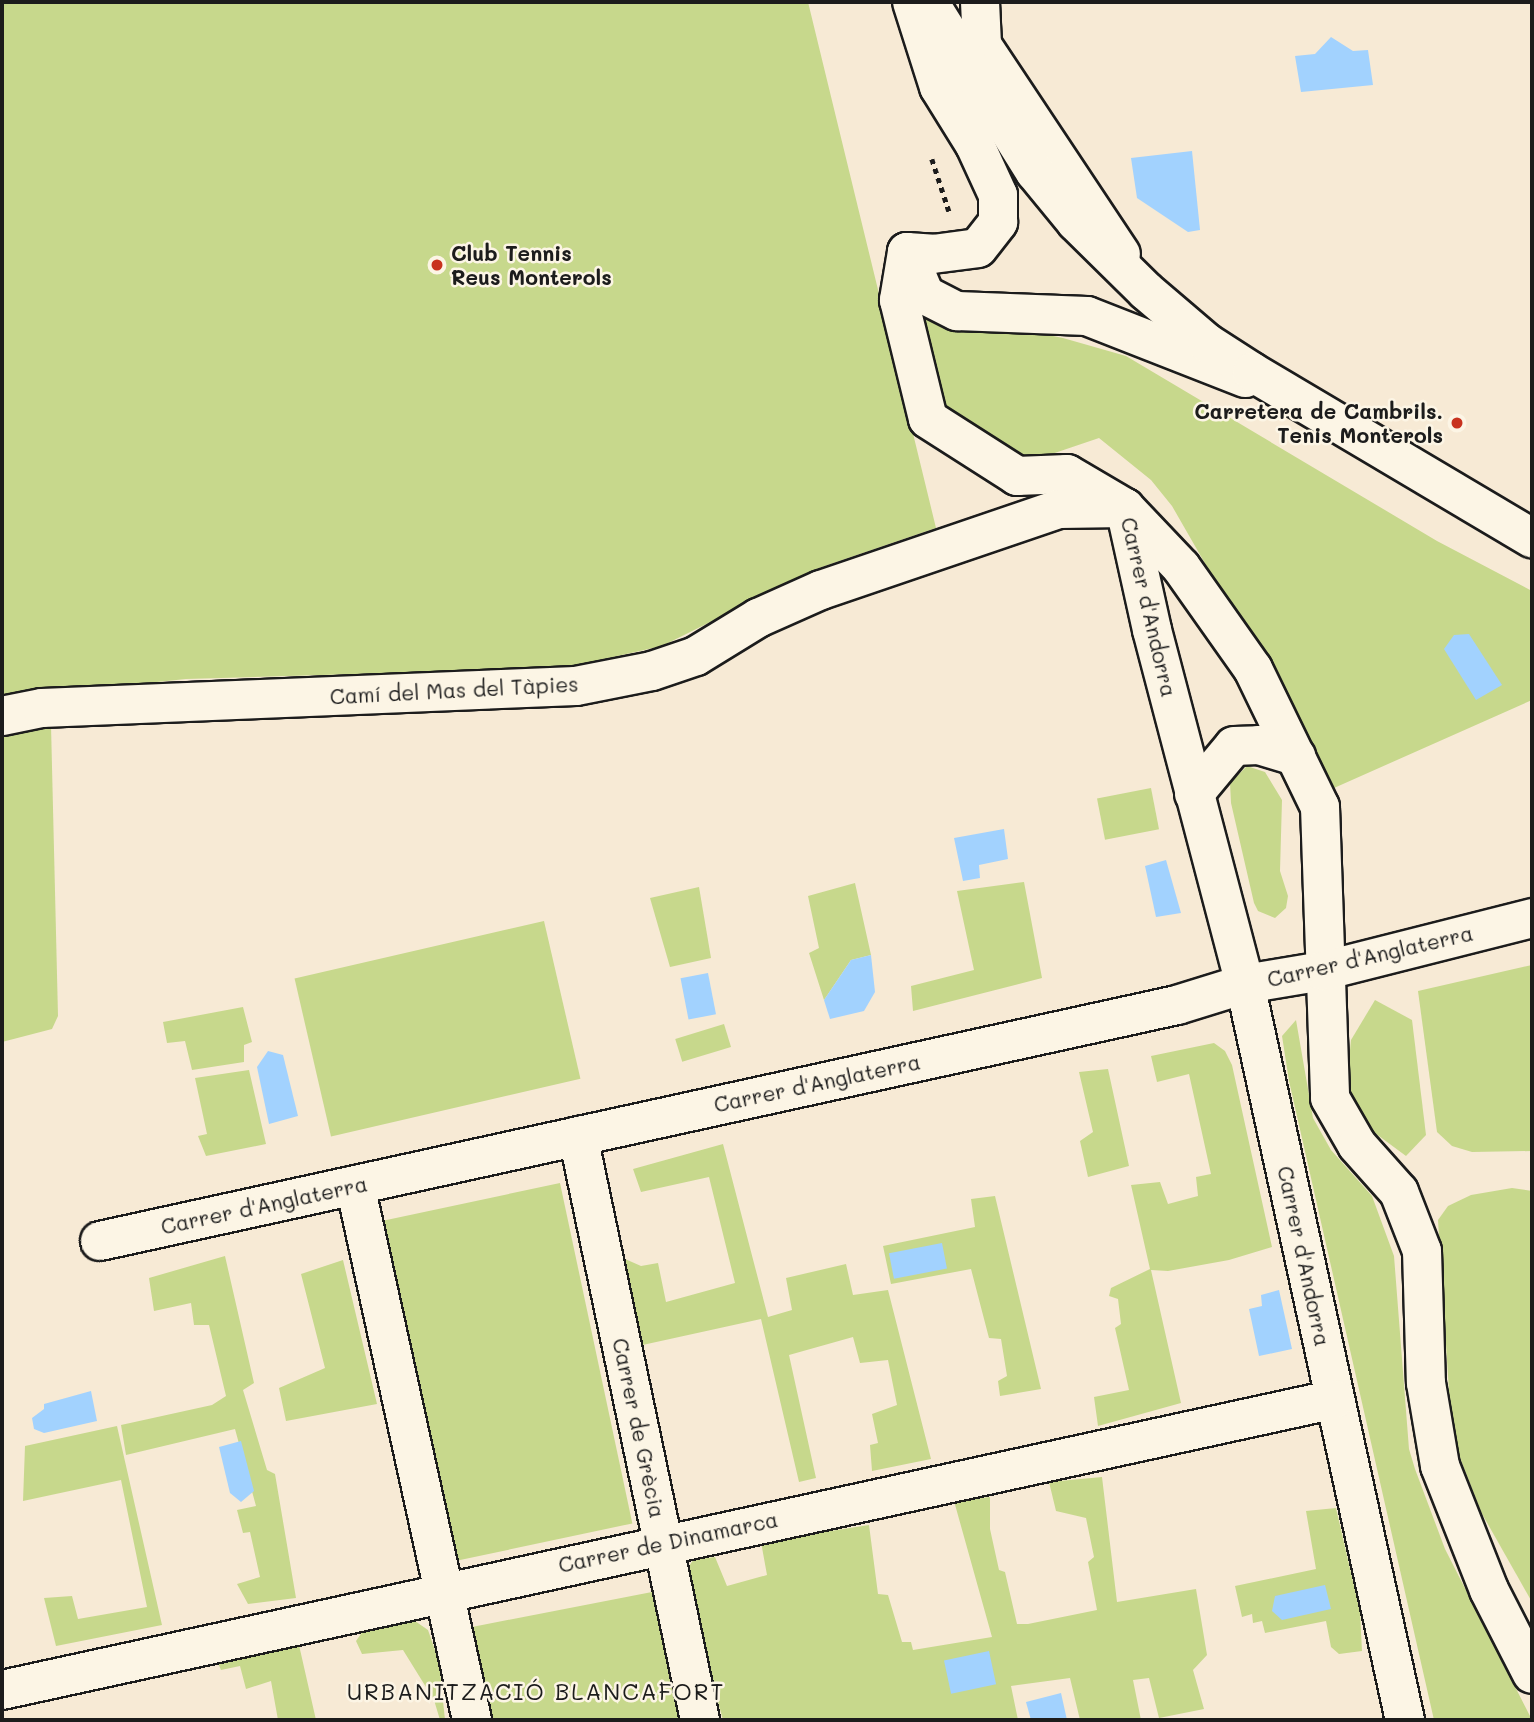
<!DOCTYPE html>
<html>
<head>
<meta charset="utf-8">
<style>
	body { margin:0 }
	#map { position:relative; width:1534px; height:1722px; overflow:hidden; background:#f7ead5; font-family:Mali,sans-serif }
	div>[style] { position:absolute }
	.green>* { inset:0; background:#c7d88c; transform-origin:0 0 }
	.water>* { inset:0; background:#a2d2fe; transform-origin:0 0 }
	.path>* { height:4.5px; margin-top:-2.25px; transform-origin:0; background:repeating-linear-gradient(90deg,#1c1c1c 0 5px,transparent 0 10px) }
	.roads { filter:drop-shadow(2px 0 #1c1c1c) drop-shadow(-2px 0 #1c1c1c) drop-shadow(0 2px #1c1c1c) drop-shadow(0 -2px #1c1c1c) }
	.minor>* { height:38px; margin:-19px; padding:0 19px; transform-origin:19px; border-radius:19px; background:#fcf5e5 }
	.major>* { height:38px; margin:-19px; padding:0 19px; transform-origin:19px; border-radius:19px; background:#fcf5e5 }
	.dots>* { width:19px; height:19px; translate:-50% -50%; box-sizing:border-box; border:4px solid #fcf5e5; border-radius:50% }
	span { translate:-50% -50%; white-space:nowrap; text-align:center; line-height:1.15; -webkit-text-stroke:5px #fcf5e5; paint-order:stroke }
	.poi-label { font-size:21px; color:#1c1c1c; font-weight:700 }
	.left { translate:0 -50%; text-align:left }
	.right { translate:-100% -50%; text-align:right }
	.street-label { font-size:21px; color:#1c1c1c }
	.neighbourhood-label { font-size:23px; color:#1c1c1c; letter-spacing:2px }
	.frame { position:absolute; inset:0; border:4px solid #1c1c1c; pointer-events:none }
</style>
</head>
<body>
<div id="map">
	<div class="green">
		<div style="clip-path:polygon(2px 2px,808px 2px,936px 528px,819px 568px,662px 646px,564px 668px,186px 679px,2px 698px)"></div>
		<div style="clip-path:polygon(918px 309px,1063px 338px,1126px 356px,1437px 541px,1532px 591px,1532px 700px,1334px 788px,1172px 506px,1151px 480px,1099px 438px,1037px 459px,1018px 458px,951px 417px,940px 395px)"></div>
		<div style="clip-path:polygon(51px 725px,58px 1016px,52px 1029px,2px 1042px,2px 731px)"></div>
		<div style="clip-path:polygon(1247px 766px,1265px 772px,1282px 800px,1280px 871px,1288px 896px,1286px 908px,1275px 918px,1258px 911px,1254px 903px,1231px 803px,1230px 783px)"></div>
		<div style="left:1151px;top:788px;width:42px;height:55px;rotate:79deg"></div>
		<div style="clip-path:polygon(1024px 882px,1042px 978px,913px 1011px,911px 986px,974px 970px,957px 891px)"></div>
		<div style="clip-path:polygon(855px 883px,871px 955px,851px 960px,824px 1000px,809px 953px,819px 948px,808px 896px)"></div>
		<div style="clip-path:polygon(699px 887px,711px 958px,670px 967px,650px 898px)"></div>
		<div style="left:544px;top:921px;width:162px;height:256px;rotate:77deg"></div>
		<div style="clip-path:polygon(1532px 965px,1532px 1151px,1472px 1152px,1452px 1146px,1437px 1132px,1418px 991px)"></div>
		<div style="clip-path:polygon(1375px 1000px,1412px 1020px,1426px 1135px,1406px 1156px,1364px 1125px,1347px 1081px,1351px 1040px)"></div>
		<div style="clip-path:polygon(243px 1007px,252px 1042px,244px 1045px,244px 1062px,192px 1070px,185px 1041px,167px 1043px,163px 1022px)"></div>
		<div style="clip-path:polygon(1296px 1020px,1313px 1118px,1331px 1150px,1372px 1196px,1394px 1256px,1409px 1449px,1415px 1469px,1445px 1549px,1532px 1720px,1434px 1720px,1289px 1081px,1282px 1036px)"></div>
		<div style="left:724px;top:1024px;width:24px;height:51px;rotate:73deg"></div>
		<div style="clip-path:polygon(1214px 1043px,1225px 1051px,1232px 1065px,1272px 1247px,1229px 1260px,1168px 1271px,1151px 1270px,1181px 1403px,1098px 1426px,1094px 1397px,1129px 1390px,1115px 1328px,1121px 1324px,1118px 1299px,1109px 1296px,1111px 1288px,1150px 1269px,1131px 1185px,1160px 1182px,1168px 1204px,1198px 1196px,1196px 1177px,1211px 1174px,1189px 1074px,1157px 1082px,1151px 1056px)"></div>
		<div style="clip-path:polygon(1108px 1069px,1129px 1166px,1088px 1177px,1080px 1141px,1093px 1132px,1079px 1072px)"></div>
		<div style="clip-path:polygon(249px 1070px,266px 1144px,206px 1156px,198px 1136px,207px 1134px,195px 1078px)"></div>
		<div style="clip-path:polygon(723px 1144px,768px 1317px,792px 1310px,786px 1278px,846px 1264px,853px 1295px,888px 1290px,931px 1459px,872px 1471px,870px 1445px,878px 1443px,872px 1414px,897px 1405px,888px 1360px,860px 1363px,853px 1337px,789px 1355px,816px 1478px,799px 1482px,761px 1319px,638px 1346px,616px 1255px,641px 1266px,658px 1263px,666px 1302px,735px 1283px,709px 1177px,641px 1192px,633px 1169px)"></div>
		<div style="left:560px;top:1183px;width:348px;height:187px;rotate:78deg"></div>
		<div style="clip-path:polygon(1512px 1188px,1532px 1191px,1532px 1602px,1481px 1512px,1452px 1437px,1438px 1220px,1448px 1206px,1471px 1195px)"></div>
		<div style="clip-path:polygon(995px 1196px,1041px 1389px,1000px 1396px,998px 1381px,1007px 1376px,1001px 1339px,989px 1338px,971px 1269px,891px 1284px,883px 1246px,975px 1227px,971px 1199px)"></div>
		<div style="clip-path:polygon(225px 1256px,254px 1383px,243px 1390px,267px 1470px,275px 1474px,296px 1598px,248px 1604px,237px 1584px,260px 1577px,250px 1532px,243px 1533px,237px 1510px,256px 1506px,235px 1429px,126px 1455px,121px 1425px,212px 1405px,226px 1396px,209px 1325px,194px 1325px,191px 1303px,154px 1311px,149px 1278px)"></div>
		<div style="clip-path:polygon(343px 1260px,377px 1404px,286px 1421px,279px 1388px,325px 1368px,301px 1274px)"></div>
		<div style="clip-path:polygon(117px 1426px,162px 1625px,56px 1646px,44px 1598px,72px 1596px,78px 1619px,147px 1607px,121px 1480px,23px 1501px,25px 1446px)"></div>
		<div style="clip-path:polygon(1102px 1477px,1117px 1602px,1196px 1589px,1207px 1655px,1193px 1670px,1204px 1709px,1159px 1718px,1149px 1678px,1133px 1680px,1141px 1720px,1080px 1720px,1070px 1678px,1011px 1686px,1018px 1720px,723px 1720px,683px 1576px,693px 1560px,715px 1557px,727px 1586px,767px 1575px,761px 1542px,869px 1525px,878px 1594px,888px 1595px,902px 1642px,911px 1642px,913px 1650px,992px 1637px,954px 1501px,990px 1497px,990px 1529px,999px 1570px,1005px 1572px,1017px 1624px,1028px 1624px,1097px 1610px,1088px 1562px,1094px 1557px,1086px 1518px,1056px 1511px,1049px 1482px)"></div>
		<div style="clip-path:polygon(1336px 1508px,1360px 1612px,1362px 1651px,1339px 1654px,1331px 1647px,1326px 1621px,1265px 1633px,1262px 1621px,1253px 1623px,1252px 1614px,1242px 1617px,1235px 1586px,1316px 1569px,1306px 1511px)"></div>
		<div style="clip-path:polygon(652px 1592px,680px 1720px,491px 1720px,472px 1627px)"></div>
		<div style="clip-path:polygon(415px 1621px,428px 1630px,439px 1662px,445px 1720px,440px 1720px,434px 1700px,403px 1650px,362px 1654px,356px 1641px,363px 1631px)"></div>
		<div style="clip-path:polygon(299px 1645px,316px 1720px,278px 1720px,271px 1681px,246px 1689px,240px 1666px,221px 1670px,218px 1663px)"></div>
	</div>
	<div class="water">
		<div style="clip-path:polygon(1331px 37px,1353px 51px,1368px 50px,1373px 85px,1301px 92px,1295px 56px,1315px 54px)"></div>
		<div style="clip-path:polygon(1192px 151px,1200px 230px,1188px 232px,1137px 198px,1131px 158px)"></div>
		<div style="clip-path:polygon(1469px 634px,1502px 685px,1476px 700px,1444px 649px,1454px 635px)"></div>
		<div style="clip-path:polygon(1004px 829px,1008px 859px,979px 865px,980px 878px,963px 881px,954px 838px)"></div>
		<div style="clip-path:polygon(1166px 860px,1181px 913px,1156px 917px,1145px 866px)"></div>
		<div style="clip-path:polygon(871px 955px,875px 992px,864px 1011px,830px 1019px,824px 1000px,851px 960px)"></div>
		<div style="left:708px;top:973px;width:42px;height:28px;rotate:79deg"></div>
		<div style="clip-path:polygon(268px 1051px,283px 1055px,298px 1116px,269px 1124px,257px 1067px)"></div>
		<div style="left:942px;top:1243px;width:26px;height:54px;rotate:79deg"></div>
		<div style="clip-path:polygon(1279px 1290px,1292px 1349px,1259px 1356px,1249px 1309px,1262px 1306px,1261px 1295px)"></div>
		<div style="clip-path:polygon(91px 1391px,97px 1421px,44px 1433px,34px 1429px,32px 1418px,44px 1409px,44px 1404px)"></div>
		<div style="clip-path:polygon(241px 1441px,254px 1491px,241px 1502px,230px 1493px,219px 1447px)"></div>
		<div style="clip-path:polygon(1325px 1585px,1331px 1609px,1282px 1620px,1272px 1611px,1275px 1596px)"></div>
		<div style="left:989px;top:1651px;width:34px;height:46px;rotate:78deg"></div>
		<div style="clip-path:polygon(1061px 1693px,1067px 1720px,1031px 1720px,1026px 1702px)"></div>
	</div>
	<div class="path">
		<div style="left:932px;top:159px;width:55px;rotate:71.9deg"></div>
	</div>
	<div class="roads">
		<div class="minor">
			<div style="left:980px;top:2px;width:43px;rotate:87.3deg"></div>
			<div style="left:982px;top:45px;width:251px;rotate:56.4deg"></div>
			<div style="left:907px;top:252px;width:49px;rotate:99.5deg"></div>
			<div style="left:899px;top:300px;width:122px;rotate:76.3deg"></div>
			<div style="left:928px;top:419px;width:106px;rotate:32.6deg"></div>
			<div style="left:1017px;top:476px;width:50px;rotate:-2.3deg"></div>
			<div style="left:1067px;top:474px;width:67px;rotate:30.4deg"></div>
			<div style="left:1125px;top:508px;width:81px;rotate:46.5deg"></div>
			<div style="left:1181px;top:567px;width:125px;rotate:54.8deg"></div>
			<div style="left:1253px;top:669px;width:153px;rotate:64.1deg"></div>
			<div style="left:1320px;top:807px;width:291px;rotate:88deg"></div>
			<div style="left:1330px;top:1098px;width:54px;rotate:60.1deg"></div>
			<div style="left:1357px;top:1145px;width:63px;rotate:48.2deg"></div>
			<div style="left:1399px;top:1192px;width:63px;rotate:68.7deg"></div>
			<div style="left:1422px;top:1251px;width:132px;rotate:88.3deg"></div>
			<div style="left:1426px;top:1383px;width:84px;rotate:80.4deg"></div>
			<div style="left:1440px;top:1466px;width:133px;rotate:68.4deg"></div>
			<div style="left:1489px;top:1590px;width:94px;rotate:62.9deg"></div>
			<div style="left:907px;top:252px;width:47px;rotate:67.3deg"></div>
			<div style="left:925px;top:295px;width:36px;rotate:27deg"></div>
			<div style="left:957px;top:311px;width:130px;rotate:2.2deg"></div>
			<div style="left:1087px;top:316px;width:170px;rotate:21.4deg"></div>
			<div style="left:907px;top:252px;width:26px;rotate:4deg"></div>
			<div style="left:933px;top:254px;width:45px;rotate:-7.6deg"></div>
			<div style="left:978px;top:248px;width:33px;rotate:-52deg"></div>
			<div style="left:998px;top:222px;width:27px;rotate:-90deg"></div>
			<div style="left:998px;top:195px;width:55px;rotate:-114.7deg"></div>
			<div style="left:975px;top:145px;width:68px;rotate:-121.8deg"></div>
			<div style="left:939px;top:87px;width:89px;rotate:-107.6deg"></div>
			<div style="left:1125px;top:508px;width:125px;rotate:77.5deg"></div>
			<div style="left:1152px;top:630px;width:366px;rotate:75.3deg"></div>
			<div style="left:1245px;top:984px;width:753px;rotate:77.74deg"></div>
			<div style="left:2px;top:716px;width:41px;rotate:-11.3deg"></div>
			<div style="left:42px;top:708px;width:534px;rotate:-2.36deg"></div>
			<div style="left:576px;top:686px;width:77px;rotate:-11.2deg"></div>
			<div style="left:652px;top:671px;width:46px;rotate:-18.8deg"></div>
			<div style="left:696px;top:656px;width:73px;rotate:-31.5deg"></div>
			<div style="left:758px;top:618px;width:69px;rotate:-24deg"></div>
			<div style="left:821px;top:590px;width:251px;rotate:-18.8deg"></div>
			<div style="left:1059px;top:509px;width:66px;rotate:-0.9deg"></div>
			<div style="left:1194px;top:794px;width:62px;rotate:-50.2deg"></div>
			<div style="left:1234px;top:746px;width:25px;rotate:-2deg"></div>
			<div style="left:1259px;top:745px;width:39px;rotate:17deg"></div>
			<div style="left:578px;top:1136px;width:597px;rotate:78.2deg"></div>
			<div style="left:355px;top:1185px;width:548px;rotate:77.66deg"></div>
			<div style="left:100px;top:1241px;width:1103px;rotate:-12.36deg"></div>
			<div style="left:1177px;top:1005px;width:71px;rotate:-17.2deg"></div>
			<div style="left:1245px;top:984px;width:79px;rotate:-9.5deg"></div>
			<div style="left:1323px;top:971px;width:216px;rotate:-14.2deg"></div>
			<div style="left:2px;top:1690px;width:1364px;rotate:-12.31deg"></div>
		</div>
		<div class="major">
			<div style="left:929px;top:2px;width:200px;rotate:58.1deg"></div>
			<div style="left:1035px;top:172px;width:65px;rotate:50.6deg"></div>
			<div style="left:1076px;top:222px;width:98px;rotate:44.6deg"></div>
			<div style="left:1146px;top:291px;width:80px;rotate:40.4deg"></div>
			<div style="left:1207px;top:343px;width:54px;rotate:32.8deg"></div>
			<div style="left:1252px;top:372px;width:326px;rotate:30.7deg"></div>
		</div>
	</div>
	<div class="dots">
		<div style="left:437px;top:265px;background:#c8321e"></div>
		<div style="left:1457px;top:423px;background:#c8321e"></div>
	</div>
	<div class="poi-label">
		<span class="left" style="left:451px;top:265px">Club Tennis<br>Reus Monterols</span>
		<span class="right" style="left:1443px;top:423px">Carretera de Cambrils.<br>Tenis Monterols</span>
	</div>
	<div class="street-label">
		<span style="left:1149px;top:607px;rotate:77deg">Carrer d'Andorra</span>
		<span style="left:454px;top:690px;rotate:-3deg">Camí del Mas del Tàpies</span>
		<span style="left:1370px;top:956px;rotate:-13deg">Carrer d'Anglaterra</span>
		<span style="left:817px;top:1083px;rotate:-12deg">Carrer d'Anglaterra</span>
		<span style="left:264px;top:1205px;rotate:-12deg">Carrer d'Anglaterra</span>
		<span style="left:1304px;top:1256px;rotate:78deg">Carrer d'Andorra</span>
		<span style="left:639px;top:1428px;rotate:78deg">Carrer de Grècia</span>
		<span style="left:668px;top:1542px;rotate:-12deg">Carrer de Dinamarca</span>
	</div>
	<div class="neighbourhood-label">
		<span style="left:536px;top:1691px">URBANITZACIÓ BLANCAFORT</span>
	</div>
	<div class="frame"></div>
</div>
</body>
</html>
